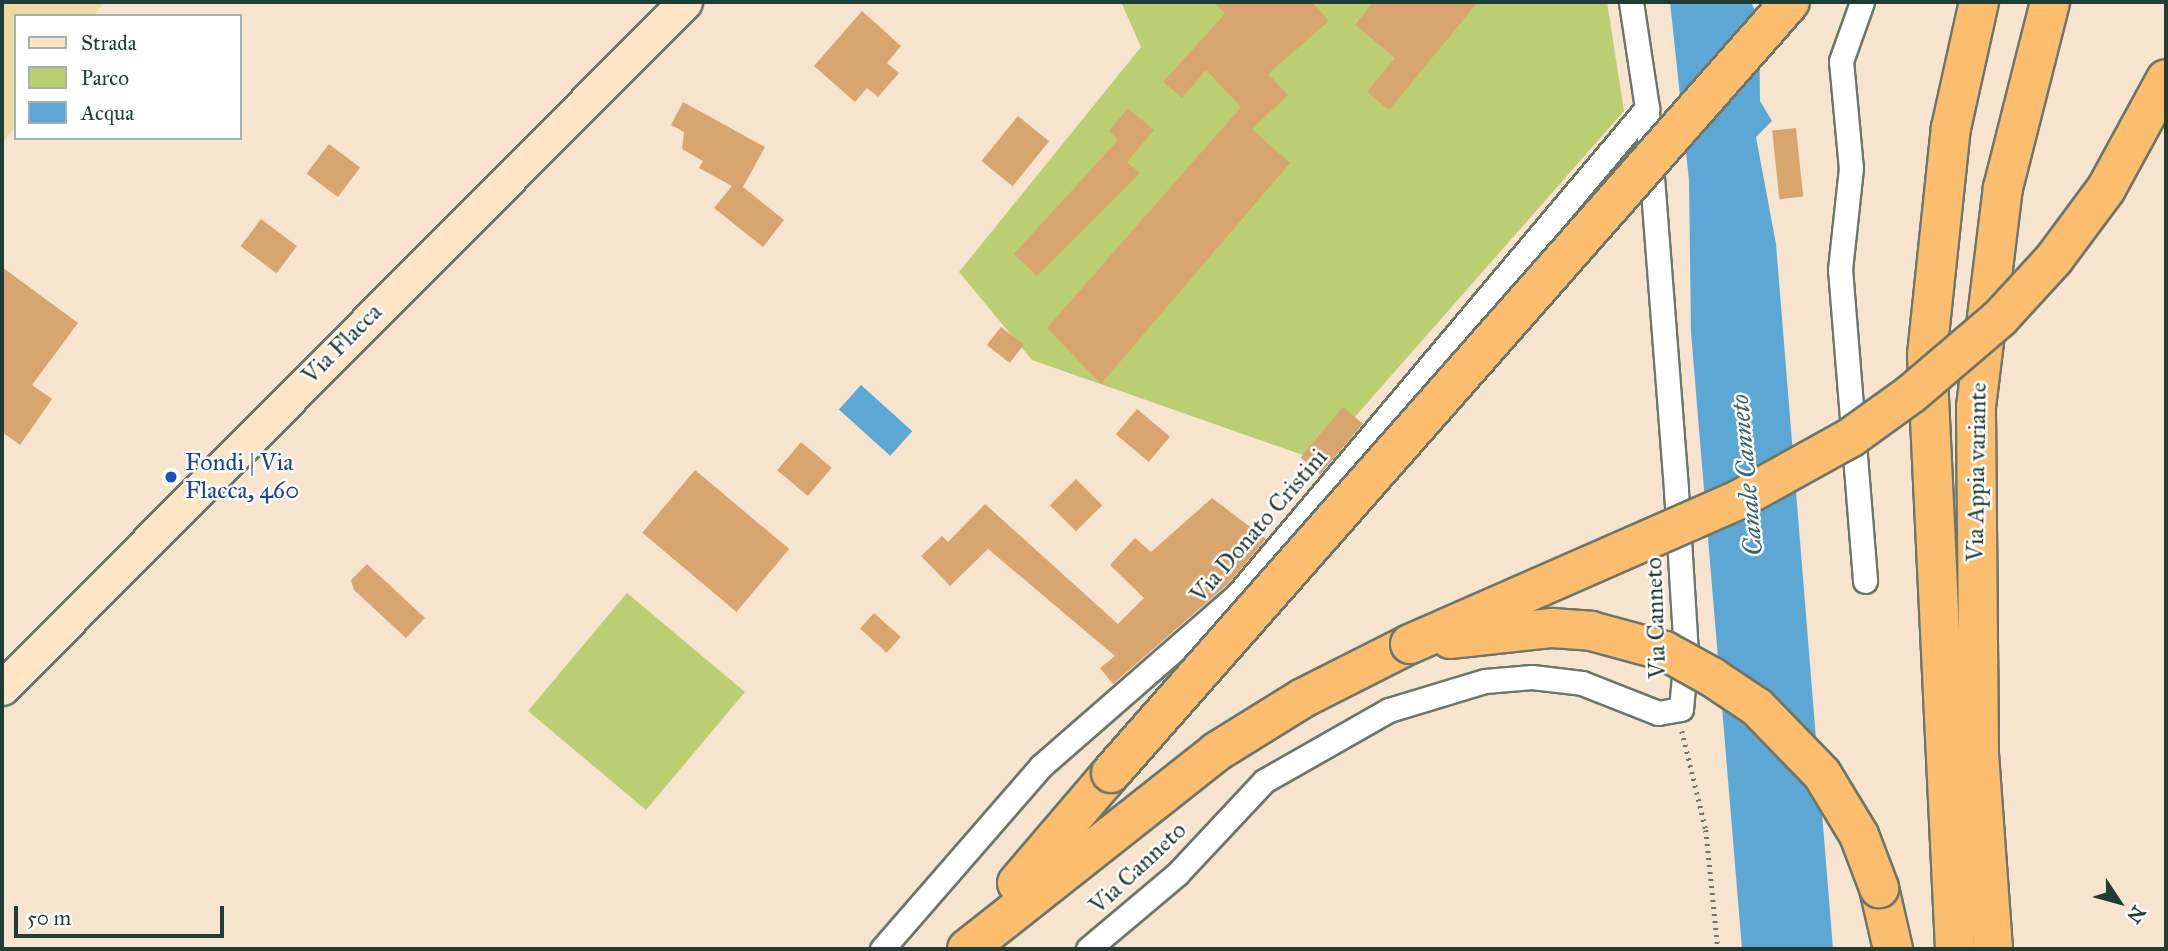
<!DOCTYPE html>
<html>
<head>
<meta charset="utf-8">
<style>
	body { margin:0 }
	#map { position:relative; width:2168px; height:951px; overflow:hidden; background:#f6e4ce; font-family:"IM FELL Great Primer",serif }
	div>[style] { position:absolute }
	.green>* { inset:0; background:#bbcf72; transform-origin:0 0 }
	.sand>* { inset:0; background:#eeda9e }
	.water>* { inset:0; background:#5da7d5; transform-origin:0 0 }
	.building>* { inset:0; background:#d9a56e; transform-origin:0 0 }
	.path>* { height:4.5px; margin-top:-2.25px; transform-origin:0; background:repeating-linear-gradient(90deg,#6a776a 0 2px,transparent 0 7px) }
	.roads { filter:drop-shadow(2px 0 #6a776a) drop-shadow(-2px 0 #6a776a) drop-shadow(0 2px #6a776a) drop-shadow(0 -2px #6a776a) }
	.minor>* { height:23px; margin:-11.5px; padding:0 11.5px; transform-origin:11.5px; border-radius:11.5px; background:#fff }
	.secondary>* { height:33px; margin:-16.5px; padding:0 16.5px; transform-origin:16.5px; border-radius:16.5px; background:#fee5c5 }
	.trunk>* { height:38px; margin:-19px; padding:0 19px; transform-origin:19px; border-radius:19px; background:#fcbd6f }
	.bridges { filter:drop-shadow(2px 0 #6a776a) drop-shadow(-2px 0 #6a776a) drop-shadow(0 2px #6a776a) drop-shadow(0 -2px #6a776a) }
	.trunk-bridge>* { height:38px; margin:-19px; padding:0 19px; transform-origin:19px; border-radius:19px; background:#fcbd6f }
	.dots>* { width:19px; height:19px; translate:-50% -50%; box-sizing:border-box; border:4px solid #fff; border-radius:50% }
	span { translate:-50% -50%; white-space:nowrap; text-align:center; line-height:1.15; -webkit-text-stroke:5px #fff; paint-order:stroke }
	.street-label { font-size:24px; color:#1f3d34 }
	.transit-label { font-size:24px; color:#164399 }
	.left { translate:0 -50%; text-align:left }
	.water-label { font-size:26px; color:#35626c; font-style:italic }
	.frame { position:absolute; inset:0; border:4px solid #1f3d34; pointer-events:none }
	.legend { position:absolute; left:14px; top:14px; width:228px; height:126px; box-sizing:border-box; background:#fff; border:2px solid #a5b1ae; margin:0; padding:9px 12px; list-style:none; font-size:21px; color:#1f3d34 }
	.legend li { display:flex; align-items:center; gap:14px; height:35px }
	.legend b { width:35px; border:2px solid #a5b1ae }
	.north { position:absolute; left:2084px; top:867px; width:70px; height:70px; -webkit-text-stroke:5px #fff; paint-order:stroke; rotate:126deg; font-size:19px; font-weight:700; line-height:28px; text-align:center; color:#1f3d34 }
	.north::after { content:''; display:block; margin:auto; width:24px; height:32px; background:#1f3d34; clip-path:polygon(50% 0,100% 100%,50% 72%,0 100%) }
	.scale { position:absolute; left:14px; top:906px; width:210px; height:32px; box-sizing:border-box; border:4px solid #1f3d34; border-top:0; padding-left:9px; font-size:21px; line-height:24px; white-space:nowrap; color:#1f3d34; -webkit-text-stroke:5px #fff; paint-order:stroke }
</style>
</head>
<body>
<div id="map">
	<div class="green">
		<div style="clip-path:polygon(1121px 2px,1607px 2px,1624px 111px,1317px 460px,1032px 360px,959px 272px,1141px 47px)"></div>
		<div style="left:627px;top:593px;width:154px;height:154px;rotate:40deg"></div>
	</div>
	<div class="sand">
		<div style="clip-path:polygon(2px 2px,104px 2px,94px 16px,16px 16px,16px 126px,2px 144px)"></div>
	</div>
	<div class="water">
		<div style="clip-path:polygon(1670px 2px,1751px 2px,1759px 20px,1760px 101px,1772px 121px,1756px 137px,1776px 244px,1833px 949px,1742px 949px,1691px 332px,1689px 180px)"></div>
		<div style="left:861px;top:385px;width:69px;height:33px;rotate:42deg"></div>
	</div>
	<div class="building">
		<div style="clip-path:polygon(1214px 2px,1312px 2px,1329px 21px,1268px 74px,1288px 95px,1252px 129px,1290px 163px,1101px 384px,1047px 328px,1241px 107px,1206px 70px,1182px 98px,1163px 82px,1225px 14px)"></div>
		<div style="clip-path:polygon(1373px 2px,1478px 2px,1389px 110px,1367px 92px,1395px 58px,1355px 25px)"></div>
		<div style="clip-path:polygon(862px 11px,901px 46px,887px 63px,899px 73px,878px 97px,867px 88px,855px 102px,814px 66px)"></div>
		<div style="clip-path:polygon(683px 102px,765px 147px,743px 187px,784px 220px,763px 247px,714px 208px,732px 186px,699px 168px,703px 161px,682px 149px,684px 132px,671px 125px)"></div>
		<div style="clip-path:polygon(1128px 108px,1154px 130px,1127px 162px,1140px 173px,1037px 276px,1014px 254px,1118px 140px,1109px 131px)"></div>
		<div style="left:1018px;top:116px;width:40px;height:58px;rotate:39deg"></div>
		<div style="left:1796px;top:128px;width:69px;height:24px;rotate:84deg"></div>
		<div style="left:329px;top:144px;width:39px;height:37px;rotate:37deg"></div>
		<div style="left:261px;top:219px;width:45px;height:34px;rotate:37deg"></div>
		<div style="clip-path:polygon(2px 267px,78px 323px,32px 385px,52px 399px,20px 445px,2px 432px)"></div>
		<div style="left:1001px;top:327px;width:29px;height:23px;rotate:38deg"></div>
		<div style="left:1343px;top:407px;width:26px;height:66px;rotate:40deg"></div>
		<div style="left:1137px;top:409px;width:43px;height:33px;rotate:40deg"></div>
		<div style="left:801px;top:442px;width:40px;height:37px;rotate:40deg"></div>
		<div style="left:695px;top:470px;width:123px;height:82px;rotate:40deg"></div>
		<div style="left:1076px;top:479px;width:37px;height:37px;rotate:45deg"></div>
		<div style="clip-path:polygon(1212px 498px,1266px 539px,1229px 583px,1113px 684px,1100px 668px,1115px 656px,988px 549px,950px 586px,921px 556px,942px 536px,948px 542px,985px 504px,1118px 624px,1144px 598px,1110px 565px,1135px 538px,1151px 552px)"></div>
		<div style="clip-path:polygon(367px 564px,425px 618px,406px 638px,354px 590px,351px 580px)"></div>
		<div style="left:874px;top:613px;width:36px;height:21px;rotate:42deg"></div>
	</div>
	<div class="path">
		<div style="left:1682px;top:731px;width:102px;rotate:76.4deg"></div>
		<div style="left:1706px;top:830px;width:120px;rotate:84.2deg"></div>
	</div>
	<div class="roads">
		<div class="minor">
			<div style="left:1862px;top:2px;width:63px;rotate:109.6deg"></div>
			<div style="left:1841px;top:61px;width:107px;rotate:84.7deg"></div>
			<div style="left:1851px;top:168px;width:102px;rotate:96.2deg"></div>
			<div style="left:1840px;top:269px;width:313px;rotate:85.4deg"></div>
			<div style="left:882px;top:949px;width:242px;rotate:-49deg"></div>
			<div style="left:1041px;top:766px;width:263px;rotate:-41.1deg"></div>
			<div style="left:1239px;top:593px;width:634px;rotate:-49.93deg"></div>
			<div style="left:1088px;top:949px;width:116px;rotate:-40.1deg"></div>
			<div style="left:1177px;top:874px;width:127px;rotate:-46.9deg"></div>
			<div style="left:1264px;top:781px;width:144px;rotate:-29.6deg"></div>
			<div style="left:1389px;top:710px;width:100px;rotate:-16.8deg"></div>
			<div style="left:1485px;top:681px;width:47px;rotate:-4.9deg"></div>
			<div style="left:1532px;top:677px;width:50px;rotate:6.8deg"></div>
			<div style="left:1582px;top:683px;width:82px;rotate:21.5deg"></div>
			<div style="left:1658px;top:713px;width:23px;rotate:-10deg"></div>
			<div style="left:1681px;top:709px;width:55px;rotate:-84.8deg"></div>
			<div style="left:1686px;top:654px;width:165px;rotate:-93.5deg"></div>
			<div style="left:1676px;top:489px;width:382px;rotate:-94.4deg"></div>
			<div style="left:1647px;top:108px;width:107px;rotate:-98.6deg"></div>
		</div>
		<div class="secondary">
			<div style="left:2px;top:688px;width:968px;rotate:-45.13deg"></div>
		</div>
		<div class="trunk">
			<div style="left:1017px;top:883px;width:145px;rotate:-49.5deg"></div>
			<div style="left:1879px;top:888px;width:63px;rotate:77.1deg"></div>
			<div style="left:967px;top:949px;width:318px;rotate:-38.3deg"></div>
			<div style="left:1216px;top:752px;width:102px;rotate:-31.8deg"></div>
			<div style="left:1303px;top:698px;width:120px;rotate:-26.8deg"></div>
			<div style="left:1955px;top:949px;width:595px;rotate:-92.7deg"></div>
			<div style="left:1927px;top:355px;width:228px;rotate:-84deg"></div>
			<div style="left:1951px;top:128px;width:129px;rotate:-77.5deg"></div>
			<div style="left:1993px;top:949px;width:196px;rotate:-94.1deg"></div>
			<div style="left:1979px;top:754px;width:347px;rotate:-90.5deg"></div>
			<div style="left:1976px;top:407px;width:221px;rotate:-83deg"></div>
			<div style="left:2003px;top:188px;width:192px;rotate:-75.8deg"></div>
		</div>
	</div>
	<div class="bridges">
		<div class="trunk-bridge">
			<div style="left:1450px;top:639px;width:103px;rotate:-6.2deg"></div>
			<div style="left:1552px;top:628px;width:39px;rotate:4deg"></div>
			<div style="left:1591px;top:631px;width:77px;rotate:15.1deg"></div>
			<div style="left:1665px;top:651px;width:54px;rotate:29deg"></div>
			<div style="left:1712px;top:677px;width:54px;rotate:33.7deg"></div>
			<div style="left:1757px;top:707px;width:93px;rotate:45.9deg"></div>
			<div style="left:1822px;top:774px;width:71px;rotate:58.8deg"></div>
			<div style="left:1859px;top:835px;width:57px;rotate:69.3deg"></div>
			<div style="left:1410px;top:644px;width:358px;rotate:-23.7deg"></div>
			<div style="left:1738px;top:500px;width:128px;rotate:-29deg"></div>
			<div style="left:1850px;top:438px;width:75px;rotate:-35.8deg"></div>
			<div style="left:1911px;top:394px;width:117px;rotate:-40.5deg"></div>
			<div style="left:2000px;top:318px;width:80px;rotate:-47.5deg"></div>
			<div style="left:2054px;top:259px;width:87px;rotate:-53.4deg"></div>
			<div style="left:2106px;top:189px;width:125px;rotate:-61.4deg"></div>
			<div style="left:1111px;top:773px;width:1027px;rotate:-48.63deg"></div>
		</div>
	</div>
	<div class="dots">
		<div style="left:171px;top:477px;background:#1a4fb4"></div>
	</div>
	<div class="street-label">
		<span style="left:342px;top:344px;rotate:-45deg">Via Flacca</span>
		<span style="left:1977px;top:472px;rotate:-89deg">Via Appia variante</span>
		<span style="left:1259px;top:526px;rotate:-49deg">Via Donato Cristini</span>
		<span style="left:1656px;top:618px;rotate:-92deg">Via Canneto</span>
		<span style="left:1138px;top:868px;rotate:-43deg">Via Canneto</span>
	</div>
	<div class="transit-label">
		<span class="left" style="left:185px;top:477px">Fondi | Via<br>Flacca, 460</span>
	</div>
	<div class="water-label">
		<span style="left:1747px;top:475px;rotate:-95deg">Canale Canneto</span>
	</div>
	<div class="frame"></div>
	<ul class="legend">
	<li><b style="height:9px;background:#fee5c5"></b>Strada</li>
	<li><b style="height:19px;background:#bbcf72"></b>Parco</li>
	<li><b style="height:19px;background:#5da7d5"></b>Acqua</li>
	</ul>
	<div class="north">N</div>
	<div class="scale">50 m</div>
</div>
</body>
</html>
